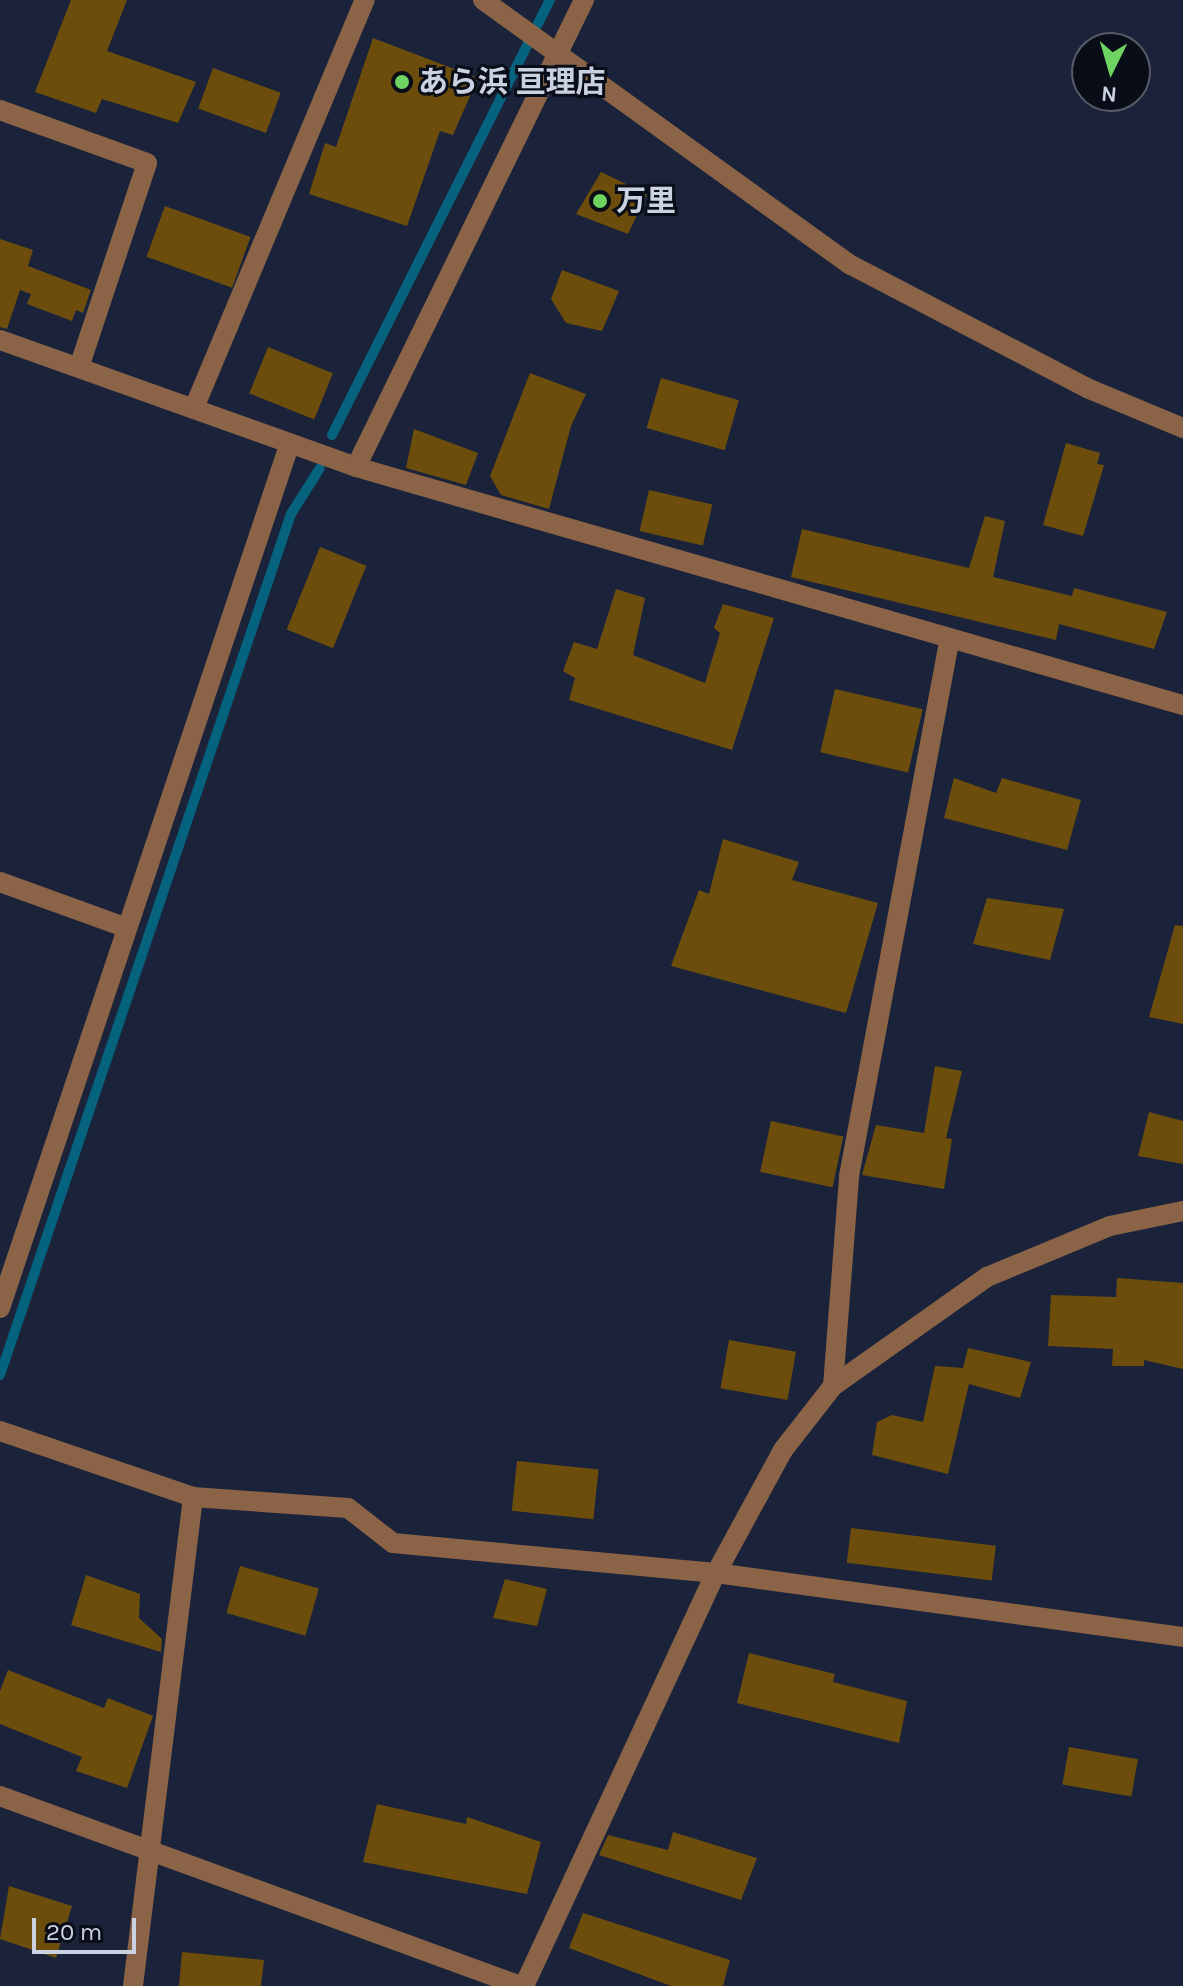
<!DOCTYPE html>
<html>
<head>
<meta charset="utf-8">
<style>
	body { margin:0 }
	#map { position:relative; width:1183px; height:1986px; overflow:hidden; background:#1a233a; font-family:Karla,"Noto Sans JP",sans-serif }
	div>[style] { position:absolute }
	.stream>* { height:10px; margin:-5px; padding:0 5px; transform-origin:5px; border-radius:5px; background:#05637e }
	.building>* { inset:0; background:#6d4d0c; transform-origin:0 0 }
	.minor>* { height:20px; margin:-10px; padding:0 10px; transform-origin:10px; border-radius:10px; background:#8b6347 }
	.dots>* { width:22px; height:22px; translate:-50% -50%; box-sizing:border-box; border:4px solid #090d17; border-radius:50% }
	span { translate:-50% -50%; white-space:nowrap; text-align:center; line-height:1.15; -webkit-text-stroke:6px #090d17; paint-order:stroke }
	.poi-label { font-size:30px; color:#cad1e0; font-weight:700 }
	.left { translate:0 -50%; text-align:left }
	.north { position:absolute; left:1071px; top:32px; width:80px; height:80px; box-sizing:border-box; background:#090d17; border:2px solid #565b67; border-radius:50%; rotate:185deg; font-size:22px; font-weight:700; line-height:32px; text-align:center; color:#cad1e0 }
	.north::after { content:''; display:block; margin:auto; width:28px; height:36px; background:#6ed360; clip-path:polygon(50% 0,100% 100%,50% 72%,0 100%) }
	.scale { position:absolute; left:32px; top:1918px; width:104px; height:36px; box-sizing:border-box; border:4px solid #cad1e0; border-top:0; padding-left:10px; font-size:24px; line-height:28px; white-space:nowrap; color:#cad1e0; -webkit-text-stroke:6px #090d17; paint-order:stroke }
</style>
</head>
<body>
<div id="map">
	<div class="stream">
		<div style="left:332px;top:435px;width:487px;rotate:-63.4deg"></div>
		<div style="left:0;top:1375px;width:909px;rotate:-71.33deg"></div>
		<div style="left:291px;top:514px;width:54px;rotate:-57.8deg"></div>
	</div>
	<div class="building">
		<div style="clip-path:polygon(71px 0,127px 0,107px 51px,196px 82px,178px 123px,102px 99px,96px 113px,35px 92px)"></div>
		<div style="clip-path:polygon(373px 38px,478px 78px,453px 135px,440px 131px,407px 226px,309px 194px,325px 143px,336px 147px)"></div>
		<div style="left:213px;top:68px;width:72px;height:43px;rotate:20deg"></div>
		<div style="clip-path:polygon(601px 172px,647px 194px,628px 234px,576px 214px)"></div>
		<div style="left:165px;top:206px;width:91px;height:54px;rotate:20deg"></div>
		<div style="clip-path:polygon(0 239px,33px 250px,28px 266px,91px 290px,83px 313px,76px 310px,72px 321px,27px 304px,31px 294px,20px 290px,7px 329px,0 327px)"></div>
		<div style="clip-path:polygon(562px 270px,619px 291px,602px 331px,566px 323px,551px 299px)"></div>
		<div style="left:268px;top:347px;width:70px;height:50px;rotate:22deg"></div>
		<div style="clip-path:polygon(530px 373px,586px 394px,571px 426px,549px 509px,501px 495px,490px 476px)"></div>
		<div style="left:661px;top:378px;width:81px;height:52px;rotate:16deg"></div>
		<div style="clip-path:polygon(414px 429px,478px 453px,466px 485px,406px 468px)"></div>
		<div style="clip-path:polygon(1066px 443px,1100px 453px,1097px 464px,1104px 465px,1083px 536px,1043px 525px)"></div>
		<div style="left:649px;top:490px;width:65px;height:42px;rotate:13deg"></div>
		<div style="clip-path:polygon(985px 516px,1005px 521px,993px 577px,1072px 596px,1074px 588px,1167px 612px,1154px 649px,1059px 624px,1056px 640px,791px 577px,802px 529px,969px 568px)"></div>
		<div style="left:320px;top:547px;width:50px;height:89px;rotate:22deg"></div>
		<div style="clip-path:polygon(616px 589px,645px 598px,633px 655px,705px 683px,720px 633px,714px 628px,723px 604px,774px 618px,732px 750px,569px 700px,575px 678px,563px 671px,574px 642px,597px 649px)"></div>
		<div style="left:835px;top:689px;width:90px;height:65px;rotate:13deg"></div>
		<div style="clip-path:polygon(954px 778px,996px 793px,1002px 778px,1081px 800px,1067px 850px,944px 818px)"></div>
		<div style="clip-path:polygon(723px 839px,799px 862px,792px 880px,878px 903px,846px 1013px,671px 966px,699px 890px,709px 894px)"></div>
		<div style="clip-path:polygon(987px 898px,1064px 909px,1050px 960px,973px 944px)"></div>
		<div style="clip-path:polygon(1175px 925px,1183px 926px,1183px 1024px,1149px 1017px)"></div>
		<div style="clip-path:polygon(935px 1066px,962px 1071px,946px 1138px,952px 1139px,944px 1189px,862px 1175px,876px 1125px,924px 1133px)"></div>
		<div style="clip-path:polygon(1149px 1112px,1183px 1121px,1183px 1164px,1138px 1156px)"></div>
		<div style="left:771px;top:1121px;width:74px;height:52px;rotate:12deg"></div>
		<div style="clip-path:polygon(1117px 1278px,1183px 1283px,1183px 1369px,1144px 1360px,1144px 1366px,1112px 1366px,1113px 1349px,1048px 1346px,1051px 1295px,1116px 1297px)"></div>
		<div style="left:729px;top:1340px;width:68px;height:49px;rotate:10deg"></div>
		<div style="clip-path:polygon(968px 1348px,1031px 1362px,1020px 1398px,969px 1384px,948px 1474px,872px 1455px,877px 1422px,892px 1415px,923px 1422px,935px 1366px,963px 1368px)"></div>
		<div style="left:517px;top:1461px;width:82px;height:50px;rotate:6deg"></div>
		<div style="left:851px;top:1528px;width:146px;height:35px;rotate:7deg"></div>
		<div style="left:240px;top:1566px;width:82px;height:49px;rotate:16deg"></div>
		<div style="clip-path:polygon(86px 1575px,140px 1594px,139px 1618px,162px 1639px,161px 1652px,71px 1625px)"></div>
		<div style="clip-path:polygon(505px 1579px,547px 1589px,537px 1626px,493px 1618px)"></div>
		<div style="clip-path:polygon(749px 1653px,835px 1674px,833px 1682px,907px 1701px,899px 1743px,737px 1703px)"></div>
		<div style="clip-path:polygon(8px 1670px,104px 1708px,108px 1698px,153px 1716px,127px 1788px,76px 1771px,82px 1757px,0 1724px,0 1691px)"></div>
		<div style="left:1069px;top:1747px;width:70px;height:38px;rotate:10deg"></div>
		<div style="clip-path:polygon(377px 1804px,466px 1824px,467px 1817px,541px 1842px,527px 1894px,363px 1862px)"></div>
		<div style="clip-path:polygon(673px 1832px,757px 1858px,741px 1900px,599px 1855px,608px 1835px,668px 1850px)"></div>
		<div style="clip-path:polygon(9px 1886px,72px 1906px,56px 1958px,0 1939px)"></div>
		<div style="clip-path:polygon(583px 1913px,730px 1960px,723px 1986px,671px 1986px,569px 1948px)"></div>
		<div style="clip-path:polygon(182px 1952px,264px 1960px,261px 1986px,179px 1986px)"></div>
	</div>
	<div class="minor">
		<div style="left:483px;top:0;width:453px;rotate:35.8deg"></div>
		<div style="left:851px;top:265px;width:266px;rotate:27.5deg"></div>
		<div style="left:1087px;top:388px;width:104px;rotate:22.6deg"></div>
		<div style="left:0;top:110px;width:156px;rotate:19.8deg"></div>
		<div style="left:147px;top:163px;width:215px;rotate:108.4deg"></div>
		<div style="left:0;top:340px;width:378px;rotate:19.6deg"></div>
		<div style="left:356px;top:467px;width:861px;rotate:16.06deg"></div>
		<div style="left:194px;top:408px;width:442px;rotate:-67.3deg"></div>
		<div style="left:356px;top:467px;width:520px;rotate:-63.98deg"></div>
		<div style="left:0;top:882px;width:135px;rotate:19.9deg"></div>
		<div style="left:0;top:1308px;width:912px;rotate:-71.47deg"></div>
		<div style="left:833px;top:1386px;width:211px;rotate:-85.6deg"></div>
		<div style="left:849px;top:1176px;width:543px;rotate:-79.39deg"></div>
		<div style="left:0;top:1431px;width:204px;rotate:18.9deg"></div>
		<div style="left:193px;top:1497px;width:155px;rotate:4.1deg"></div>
		<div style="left:348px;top:1508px;width:57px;rotate:37.9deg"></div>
		<div style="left:393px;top:1543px;width:324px;rotate:5.3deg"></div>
		<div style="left:716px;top:1573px;width:471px;rotate:7.8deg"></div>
		<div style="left:0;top:1796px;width:555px;rotate:20.04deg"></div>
		<div style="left:133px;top:1986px;width:493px;rotate:-83deg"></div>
		<div style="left:524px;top:1986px;width:455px;rotate:-65.1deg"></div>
		<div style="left:716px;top:1573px;width:140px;rotate:-61.4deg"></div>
		<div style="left:783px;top:1450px;width:81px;rotate:-52deg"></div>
		<div style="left:833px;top:1386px;width:189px;rotate:-35.3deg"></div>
		<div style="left:987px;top:1277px;width:133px;rotate:-22.5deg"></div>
		<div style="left:1110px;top:1226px;width:75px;rotate:-11.6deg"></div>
	</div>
	<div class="dots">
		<div style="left:402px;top:82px;background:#6ed360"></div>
		<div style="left:600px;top:201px;background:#6ed360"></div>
	</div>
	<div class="poi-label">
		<span class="left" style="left:418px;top:82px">あら浜 亘理店</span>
		<span class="left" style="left:616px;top:201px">万里</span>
	</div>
	<div class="north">N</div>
	<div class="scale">20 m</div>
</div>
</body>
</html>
